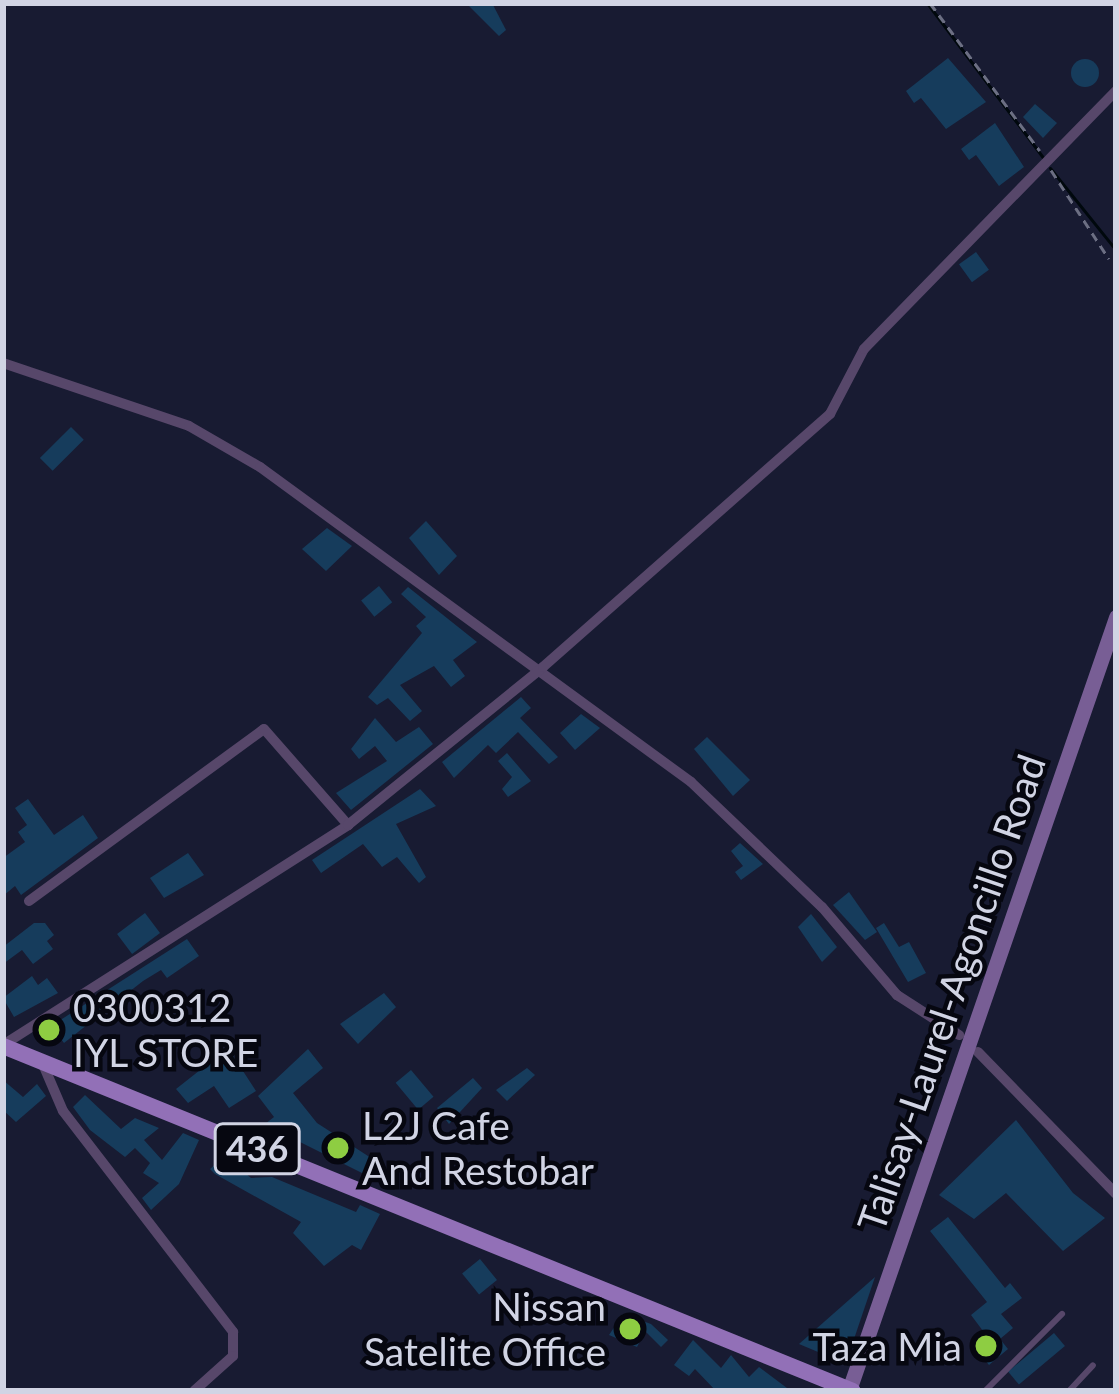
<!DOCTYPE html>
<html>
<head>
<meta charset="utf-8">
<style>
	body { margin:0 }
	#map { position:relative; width:1119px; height:1394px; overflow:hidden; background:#181b32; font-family:Lato,sans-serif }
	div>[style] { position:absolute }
	.stream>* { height:3px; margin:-1.5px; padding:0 1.5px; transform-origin:1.5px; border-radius:1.5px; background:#00080d }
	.building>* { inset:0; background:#163c5c; transform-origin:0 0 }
	.round { border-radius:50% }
	.path>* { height:3px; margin-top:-1.5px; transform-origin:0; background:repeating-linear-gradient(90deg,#6c6f83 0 9px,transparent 0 15px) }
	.lane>* { height:6px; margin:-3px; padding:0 3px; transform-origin:3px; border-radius:3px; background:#57476a }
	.street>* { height:10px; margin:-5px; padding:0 5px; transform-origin:5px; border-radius:5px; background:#57476a }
	.secondary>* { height:15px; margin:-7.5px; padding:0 7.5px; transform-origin:7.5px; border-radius:7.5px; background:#785e95 }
	.primary>* { height:16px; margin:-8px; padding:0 8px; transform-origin:8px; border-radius:8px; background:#9270b7 }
	.dots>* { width:33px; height:33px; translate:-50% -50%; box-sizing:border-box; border:6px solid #060710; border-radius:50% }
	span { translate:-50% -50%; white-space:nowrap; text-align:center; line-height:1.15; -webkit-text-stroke:9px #060710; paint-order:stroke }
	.shield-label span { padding:3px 9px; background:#060710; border:3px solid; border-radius:9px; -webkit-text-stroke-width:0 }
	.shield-label { font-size:36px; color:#d1d4e4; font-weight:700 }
	.street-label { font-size:39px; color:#d1d4e4 }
	.poi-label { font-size:39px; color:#d1d4e4 }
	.left { translate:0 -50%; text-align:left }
	.right { translate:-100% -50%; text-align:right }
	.frame { position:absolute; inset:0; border:6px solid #d1d4e4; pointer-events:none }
</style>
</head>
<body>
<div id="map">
	<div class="stream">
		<div style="left:927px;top:3px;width:196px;rotate:53.1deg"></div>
		<div style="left:1050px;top:168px;width:105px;rotate:51.2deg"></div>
	</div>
	<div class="building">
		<div style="clip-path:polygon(466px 3px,492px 3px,506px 30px,499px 36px)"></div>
		<div style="clip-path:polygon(948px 58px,986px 102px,946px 129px,921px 98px,914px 103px,906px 91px)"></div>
		<div class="round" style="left:1071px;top:59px;width:28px;height:28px"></div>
		<div style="clip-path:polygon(1035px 104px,1057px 123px,1043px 138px,1023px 117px)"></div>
		<div style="clip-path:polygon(995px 123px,1024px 167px,999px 186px,976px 155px,969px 160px,961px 149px)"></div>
		<div style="left:976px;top:252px;width:22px;height:21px;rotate:54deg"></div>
		<div style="left:71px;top:427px;width:18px;height:44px;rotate:45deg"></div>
		<div style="clip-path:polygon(426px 521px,457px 556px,439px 575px,409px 538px)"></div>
		<div style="clip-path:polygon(327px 528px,352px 546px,326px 571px,302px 549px)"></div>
		<div style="left:379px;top:586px;width:21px;height:23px;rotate:51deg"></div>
		<div style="clip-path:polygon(408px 587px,477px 642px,453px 660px,465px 676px,451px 687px,434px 666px,400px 685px,422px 711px,410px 721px,388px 698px,377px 705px,368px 697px,422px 633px,416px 626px,426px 617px,401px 594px)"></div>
		<div style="clip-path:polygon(521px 697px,531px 708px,520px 718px,558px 757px,549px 764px,518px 732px,496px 753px,488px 745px,454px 778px,442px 762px)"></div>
		<div style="clip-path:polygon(581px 714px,600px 728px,575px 750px,560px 733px)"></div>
		<div style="clip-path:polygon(375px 718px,396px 742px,419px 727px,433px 744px,351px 810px,336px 793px,387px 761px,375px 746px,359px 759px,351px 749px)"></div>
		<div style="clip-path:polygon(707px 737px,750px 780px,733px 796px,694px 749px)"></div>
		<div style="clip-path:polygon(507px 753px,531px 781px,508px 797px,502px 789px,512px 777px,498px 761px)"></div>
		<div style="clip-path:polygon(420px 789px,436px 806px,396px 824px,426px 877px,419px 883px,397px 857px,382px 867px,363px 844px,321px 873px,312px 860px)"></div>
		<div style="clip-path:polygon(28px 799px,54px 835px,83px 815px,98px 838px,21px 895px,15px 886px,3px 896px,3px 858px,25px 842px,18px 832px,27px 825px,15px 808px)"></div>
		<div style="clip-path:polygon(740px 843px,763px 864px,741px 880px,735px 872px,743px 866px,731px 851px)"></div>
		<div style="clip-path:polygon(188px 853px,204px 875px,164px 898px,150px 878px)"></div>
		<div style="clip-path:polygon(849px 892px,877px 932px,865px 940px,833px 905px)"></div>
		<div style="left:145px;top:913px;width:25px;height:35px;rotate:53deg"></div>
		<div style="clip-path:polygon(811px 914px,837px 947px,822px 962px,798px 927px)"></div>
		<div style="clip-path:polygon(34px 923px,45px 923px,54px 935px,47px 941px,53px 949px,33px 964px,22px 950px,3px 964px,3px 947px)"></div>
		<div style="clip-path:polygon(884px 923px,899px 947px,909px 942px,926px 973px,908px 982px,876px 928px)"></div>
		<div style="clip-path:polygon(187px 939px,199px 956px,167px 978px,161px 970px,143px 981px,64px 1043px,51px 1026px)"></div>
		<div style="clip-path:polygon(32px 976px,38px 985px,47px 978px,58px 993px,14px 1017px,3px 998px)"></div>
		<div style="clip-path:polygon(384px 993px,396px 1007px,358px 1044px,340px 1024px)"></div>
		<div style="clip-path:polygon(228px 1048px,256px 1091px,229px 1108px,214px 1086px,188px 1103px,176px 1089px)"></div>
		<div style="clip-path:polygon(308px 1049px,323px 1068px,293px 1093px,317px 1123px,385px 1167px,378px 1181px,288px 1136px,279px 1142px,265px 1124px,274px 1117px,258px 1096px)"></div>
		<div style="clip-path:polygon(527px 1068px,535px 1075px,507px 1101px,496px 1090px)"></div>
		<div style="left:411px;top:1070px;width:35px;height:20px;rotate:50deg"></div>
		<div style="clip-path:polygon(473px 1078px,482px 1088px,449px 1124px,437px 1108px)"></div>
		<div style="clip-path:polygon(3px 1080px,23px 1097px,37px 1084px,46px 1096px,16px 1122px,3px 1110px)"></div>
		<div style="clip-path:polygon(85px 1095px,121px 1129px,135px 1118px,159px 1128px,144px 1140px,162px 1160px,183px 1133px,199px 1140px,179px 1184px,151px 1210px,142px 1198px,159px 1183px,143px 1173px,150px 1163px,135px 1148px,125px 1157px,90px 1130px,73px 1107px)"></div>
		<div style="clip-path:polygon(1016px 1120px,1073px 1193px,1105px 1218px,1063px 1251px,1006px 1193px,974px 1219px,939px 1195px)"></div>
		<div style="clip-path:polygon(225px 1156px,251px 1178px,272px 1177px,356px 1212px,360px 1205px,380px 1214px,361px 1250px,352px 1245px,324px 1266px,293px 1233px,301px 1222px,215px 1174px,210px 1169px)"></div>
		<div style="clip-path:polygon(948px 1217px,1005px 1288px,1010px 1283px,1022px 1298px,1001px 1314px,1013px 1328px,1000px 1339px,1008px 1349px,989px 1365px,970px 1342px,983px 1331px,971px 1315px,987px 1302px,930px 1231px)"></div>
		<div style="left:480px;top:1259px;width:27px;height:23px;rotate:51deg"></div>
		<div style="clip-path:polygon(875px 1277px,854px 1339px,830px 1357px,799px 1344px)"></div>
		<div style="clip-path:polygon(623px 1314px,651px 1324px,668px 1340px,661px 1347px,645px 1331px,637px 1347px,609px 1335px)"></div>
		<div style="left:1054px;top:1333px;width:17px;height:60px;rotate:50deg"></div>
		<div style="clip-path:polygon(693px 1340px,721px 1368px,731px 1355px,749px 1377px,759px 1367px,791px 1391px,716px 1391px,695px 1369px,689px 1376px,674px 1365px)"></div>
	</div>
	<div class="path">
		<div style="left:930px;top:3px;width:184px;rotate:53.4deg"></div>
		<div style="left:1051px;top:170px;width:106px;rotate:56.9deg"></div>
	</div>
	<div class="lane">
		<div style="left:985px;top:1391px;width:109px;rotate:-45deg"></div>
		<div style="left:1069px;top:1391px;width:35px;rotate:-47deg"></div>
	</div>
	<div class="street">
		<div style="left:3px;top:363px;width:196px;rotate:18.7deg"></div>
		<div style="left:189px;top:426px;width:82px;rotate:30deg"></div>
		<div style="left:260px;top:467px;width:534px;rotate:36.16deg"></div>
		<div style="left:691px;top:782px;width:181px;rotate:43.7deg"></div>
		<div style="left:822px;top:907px;width:116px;rotate:49.6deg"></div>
		<div style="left:897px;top:995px;width:74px;rotate:32.8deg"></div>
		<div style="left:29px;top:901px;width:291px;rotate:-36.2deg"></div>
		<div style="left:264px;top:729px;width:128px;rotate:48.8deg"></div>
		<div style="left:3px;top:1045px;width:409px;rotate:-32.5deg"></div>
		<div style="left:348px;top:825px;width:251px;rotate:-39deg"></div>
		<div style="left:543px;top:667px;width:383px;rotate:-41.4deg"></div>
		<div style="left:830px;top:414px;width:73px;rotate:-62.4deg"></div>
		<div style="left:864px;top:349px;width:361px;rotate:-45.7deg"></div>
		<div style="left:978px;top:1052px;width:198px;rotate:45.8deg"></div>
		<div style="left:42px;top:1062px;width:53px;rotate:66.8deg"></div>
		<div style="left:63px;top:1111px;width:279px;rotate:52.4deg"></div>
		<div style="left:233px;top:1332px;width:24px;rotate:90deg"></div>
		<div style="left:233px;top:1356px;width:52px;rotate:138.1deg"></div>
	</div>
	<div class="secondary">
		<div style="left:849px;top:1390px;width:818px;rotate:-70.94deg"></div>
	</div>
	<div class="primary">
		<div style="left:3px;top:1046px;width:917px;rotate:22.09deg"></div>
	</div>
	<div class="dots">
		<div style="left:49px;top:1030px;background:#8ecd42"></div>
		<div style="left:338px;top:1148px;background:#8ecd42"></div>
		<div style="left:630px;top:1329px;background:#8ecd42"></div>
		<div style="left:986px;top:1346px;background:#8ecd42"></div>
	</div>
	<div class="shield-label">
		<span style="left:257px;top:1149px">436</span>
	</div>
	<div class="street-label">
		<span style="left:951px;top:993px;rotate:-71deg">Talisay-Laurel-Agoncillo Road</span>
	</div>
	<div class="poi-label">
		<span class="left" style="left:73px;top:1030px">0300312<br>IYL STORE</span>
		<span class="left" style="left:362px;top:1148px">L2J Cafe<br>And Restobar</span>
		<span class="right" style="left:606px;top:1329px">Nissan<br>Satelite Office</span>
		<span class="right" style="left:962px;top:1346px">Taza Mia</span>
	</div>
	<div class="frame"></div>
</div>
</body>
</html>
